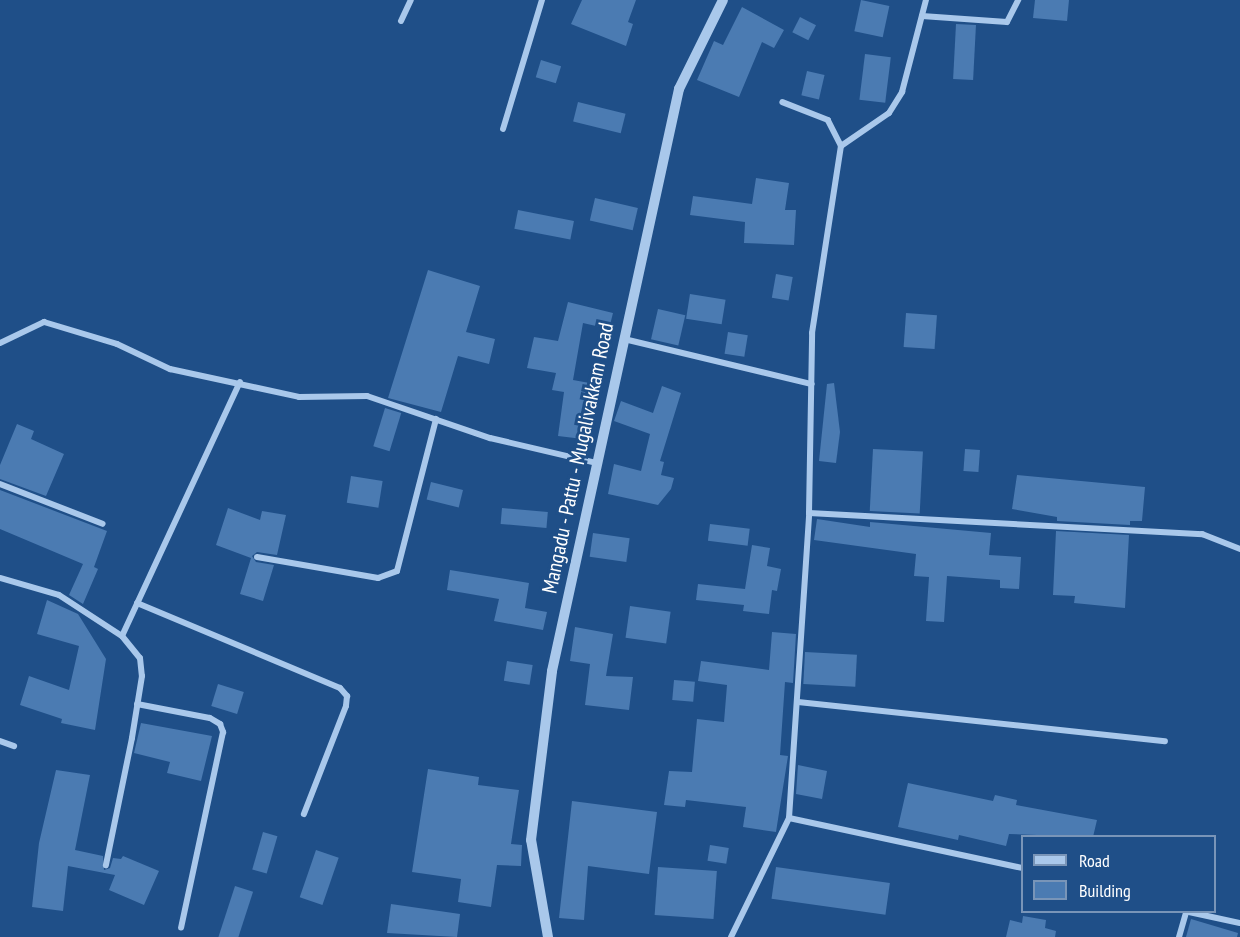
<!DOCTYPE html>
<html>
<head>
<meta charset="utf-8">
<style>
	body { margin:0 }
	#map { position:relative; width:1240px; height:937px; overflow:hidden; background:#1f4f88; font-family:"PT Sans Narrow",sans-serif }
	div>[style] { position:absolute }
	.building>* { inset:0; background:#4b7bb2; transform-origin:0 0 }
	.minor>* { height:6px; margin:-3px; padding:0 3px; transform-origin:3px; border-radius:3px; background:#a9c8eb }
	.tertiary>* { height:10px; margin:-5px; padding:0 5px; transform-origin:5px; border-radius:5px; background:#a9c8eb }
	span { translate:-50% -50%; white-space:nowrap; text-align:center; line-height:1.15; -webkit-text-stroke:6px #1f4f88; paint-order:stroke }
	.street-label { font-size:21px; color:#fff }
	.legend { position:absolute; left:1021px; top:835px; width:195px; height:78px; box-sizing:border-box; background:#1f4f88; border:2px solid #7995b8; margin:0; padding:8px 10px; list-style:none; font-size:18px; color:#fff }
	.legend li { display:flex; align-items:center; gap:12px; height:30px }
	.legend b { width:30px; border:2px solid #7995b8 }
</style>
</head>
<body>
<div id="map">
	<div class="building">
		<div style="clip-path:polygon(582px 0,636px 0,628px 22px,633px 24px,626px 46px,571px 24px)"></div>
		<div style="left:861px;top:0;width:29px;height:32px;rotate:12deg"></div>
		<div style="clip-path:polygon(1035px 0,1069px 0,1067px 21px,1033px 18px)"></div>
		<div style="clip-path:polygon(742px 7px,784px 30px,774px 48px,762px 42px,739px 97px,697px 80px,714px 41px,723px 45px)"></div>
		<div style="left:800px;top:17px;width:18px;height:17px;rotate:27deg"></div>
		<div style="left:956px;top:24px;width:20px;height:55px;rotate:3deg"></div>
		<div style="left:865px;top:54px;width:26px;height:46px;rotate:7deg"></div>
		<div style="left:541px;top:60px;width:21px;height:18px;rotate:17deg"></div>
		<div style="left:807px;top:71px;width:18px;height:25px;rotate:13deg"></div>
		<div style="left:578px;top:102px;width:49px;height:20px;rotate:14deg"></div>
		<div style="clip-path:polygon(756px 178px,789px 183px,785px 210px,796px 210px,794px 245px,744px 243px,745px 222px,690px 215px,693px 196px,752px 204px)"></div>
		<div style="left:595px;top:198px;width:44px;height:23px;rotate:13deg"></div>
		<div style="left:518px;top:210px;width:57px;height:19px;rotate:11deg"></div>
		<div style="clip-path:polygon(428px 270px,480px 286px,466px 332px,495px 339px,489px 364px,458px 356px,441px 412px,388px 398px)"></div>
		<div style="left:776px;top:274px;width:17px;height:24px;rotate:10deg"></div>
		<div style="left:690px;top:294px;width:36px;height:25px;rotate:9deg"></div>
		<div style="clip-path:polygon(568px 302px,613px 313px,609px 329px,583px 323px,573px 380px,595px 384px,583px 439px,558px 436px,564px 392px,552px 390px,556px 373px,527px 368px,534px 337px,558px 341px)"></div>
		<div style="left:658px;top:309px;width:28px;height:31px;rotate:13deg"></div>
		<div style="left:906px;top:313px;width:31px;height:34px;rotate:4deg"></div>
		<div style="left:728px;top:332px;width:20px;height:22px;rotate:9deg"></div>
		<div style="clip-path:polygon(834px 383px,840px 432px,836px 463px,819px 461px,827px 384px)"></div>
		<div style="clip-path:polygon(662px 386px,681px 393px,660px 461px,664px 462px,661px 475px,674px 478px,671px 489px,658px 505px,608px 494px,614px 464px,641px 471px,650px 434px,614px 421px,621px 401px,653px 413px)"></div>
		<div style="left:385px;top:408px;width:17px;height:40px;rotate:17deg"></div>
		<div style="clip-path:polygon(17px 424px,34px 431px,31px 439px,64px 454px,46px 496px,0 479px,0 465px)"></div>
		<div style="left:873px;top:449px;width:50px;height:62px;rotate:3deg"></div>
		<div style="left:965px;top:449px;width:15px;height:22px;rotate:4deg"></div>
		<div style="clip-path:polygon(1017px 475px,1145px 487px,1142px 521px,1130px 521px,1130px 525px,1057px 521px,1057px 517px,1012px 509px)"></div>
		<div style="left:351px;top:476px;width:32px;height:27px;rotate:9deg"></div>
		<div style="left:431px;top:482px;width:33px;height:18px;rotate:14deg"></div>
		<div style="clip-path:polygon(0 490px,107px 531px,94px 567px,98px 569px,83px 604px,69px 595px,83px 564px,0 529px)"></div>
		<div style="clip-path:polygon(228px 508px,260px 520px,262px 511px,286px 515px,277px 555px,257px 552px,252px 556px,256px 562px,274px 565px,263px 601px,240px 594px,251px 558px,216px 545px)"></div>
		<div style="left:502px;top:508px;width:46px;height:16px;rotate:5deg"></div>
		<div style="clip-path:polygon(817px 519px,870px 527px,870px 522px,991px 533px,989px 555px,1021px 557px,1019px 589px,1000px 588px,1000px 580px,947px 576px,944px 622px,926px 621px,929px 577px,914px 576px,916px 554px,814px 540px)"></div>
		<div style="left:710px;top:524px;width:40px;height:17px;rotate:7deg"></div>
		<div style="clip-path:polygon(1056px 531px,1129px 535px,1125px 608px,1074px 603px,1075px 596px,1053px 595px)"></div>
		<div style="left:593px;top:533px;width:37px;height:24px;rotate:8deg"></div>
		<div style="clip-path:polygon(752px 545px,770px 548px,767px 566px,781px 569px,777px 591px,772px 590px,769px 614px,743px 611px,744px 605px,696px 600px,698px 584px,745px 589px)"></div>
		<div style="clip-path:polygon(450px 570px,529px 583px,525px 608px,547px 612px,543px 630px,494px 621px,499px 599px,447px 590px)"></div>
		<div style="clip-path:polygon(47px 600px,78px 614px,106px 659px,95px 730px,61px 723px,62px 719px,20px 705px,29px 676px,69px 690px,79px 646px,37px 634px)"></div>
		<div style="left:630px;top:606px;width:41px;height:32px;rotate:8deg"></div>
		<div style="clip-path:polygon(575px 627px,613px 634px,606px 676px,633px 677px,629px 710px,585px 705px,590px 664px,570px 661px)"></div>
		<div style="clip-path:polygon(772px 632px,796px 634px,793px 683px,785px 682px,780px 755px,788px 756px,776px 832px,743px 827px,746px 807px,686px 800px,685px 807px,664px 805px,669px 771px,692px 772px,697px 719px,724px 722px,727px 685px,698px 681px,701px 661px,769px 670px)"></div>
		<div style="left:805px;top:652px;width:52px;height:32px;rotate:3deg"></div>
		<div style="left:507px;top:661px;width:26px;height:20px;rotate:9deg"></div>
		<div style="left:674px;top:680px;width:21px;height:20px;rotate:5deg"></div>
		<div style="left:218px;top:684px;width:27px;height:23px;rotate:17deg"></div>
		<div style="clip-path:polygon(141px 723px,212px 736px,201px 781px,167px 773px,170px 762px,134px 753px)"></div>
		<div style="clip-path:polygon(798px 765px,827px 771px,822px 799px,796px 794px)"></div>
		<div style="clip-path:polygon(428px 769px,479px 777px,478px 785px,519px 790px,511px 844px,522px 845px,521px 866px,497px 865px,491px 907px,458px 902px,461px 879px,412px 872px)"></div>
		<div style="clip-path:polygon(56px 770px,90px 775px,75px 850px,103px 856px,104px 870px,110px 868px,113px 858px,121px 859px,123px 856px,159px 871px,144px 905px,109px 890px,115px 875px,68px 866px,63px 911px,32px 907px,39px 843px)"></div>
		<div style="clip-path:polygon(908px 783px,993px 801px,995px 795px,1017px 800px,1016px 805px,1097px 820px,1093px 837px,1009px 834px,1006px 846px,959px 835px,958px 840px,898px 827px)"></div>
		<div style="clip-path:polygon(572px 801px,657px 812px,649px 874px,588px 866px,584px 920px,559px 918px)"></div>
		<div style="left:263px;top:832px;width:15px;height:39px;rotate:16deg"></div>
		<div style="left:710px;top:845px;width:19px;height:16px;rotate:9deg"></div>
		<div style="left:316px;top:850px;width:24px;height:50px;rotate:19deg"></div>
		<div style="left:658px;top:867px;width:59px;height:48px;rotate:4deg"></div>
		<div style="left:776px;top:867px;width:115px;height:32px;rotate:8deg"></div>
		<div style="left:235px;top:886px;width:19px;height:54px;rotate:18deg"></div>
		<div style="clip-path:polygon(391px 904px,460px 914px,457px 937px,387px 933px)"></div>
		<div style="clip-path:polygon(1023px 916px,1046px 920px,1045px 928px,1056px 931px,1055px 937px,1006px 937px,1010px 920px,1022px 923px)"></div>
		<div style="clip-path:polygon(1191px 919px,1238px 933px,1237px 937px,1186px 937px)"></div>
	</div>
	<div class="minor">
		<div style="left:922px;top:16px;width:85px;rotate:4deg"></div>
		<div style="left:1007px;top:22px;width:25px;rotate:-63deg"></div>
		<div style="left:401px;top:21px;width:23px;rotate:-65deg"></div>
		<div style="left:503px;top:129px;width:135px;rotate:-73.2deg"></div>
		<div style="left:841px;top:146px;width:58px;rotate:-34.5deg"></div>
		<div style="left:889px;top:113px;width:25px;rotate:-58deg"></div>
		<div style="left:902px;top:92px;width:95px;rotate:-75.4deg"></div>
		<div style="left:624px;top:339px;width:193px;rotate:13.5deg"></div>
		<div style="left:0;top:343px;width:49px;rotate:-25.5deg"></div>
		<div style="left:44px;top:322px;width:76px;rotate:16.8deg"></div>
		<div style="left:117px;top:344px;width:59px;rotate:25.3deg"></div>
		<div style="left:170px;top:369px;width:132px;rotate:12.2deg"></div>
		<div style="left:299px;top:397px;width:68px;rotate:-0.8deg"></div>
		<div style="left:367px;top:396px;width:130px;rotate:18.9deg"></div>
		<div style="left:490px;top:438px;width:110px;rotate:13.2deg"></div>
		<div style="left:0;top:484px;width:110px;rotate:21.2deg"></div>
		<div style="left:809px;top:513px;width:394px;rotate:3.1deg"></div>
		<div style="left:1202px;top:534px;width:41px;rotate:21.5deg"></div>
		<div style="left:257px;top:557px;width:123px;rotate:9.8deg"></div>
		<div style="left:378px;top:578px;width:20px;rotate:-20deg"></div>
		<div style="left:397px;top:571px;width:157px;rotate:-75.6deg"></div>
		<div style="left:0;top:578px;width:61px;rotate:16.1deg"></div>
		<div style="left:59px;top:595px;width:75px;rotate:33.1deg"></div>
		<div style="left:122px;top:636px;width:28px;rotate:51deg"></div>
		<div style="left:140px;top:658px;width:18px;rotate:84deg"></div>
		<div style="left:142px;top:676px;width:63px;rotate:99.2deg"></div>
		<div style="left:132px;top:738px;width:130px;rotate:101.6deg"></div>
		<div style="left:137px;top:603px;width:220px;rotate:22.7deg"></div>
		<div style="left:340px;top:688px;width:11px;rotate:49deg"></div>
		<div style="left:347px;top:696px;width:10px;rotate:96deg"></div>
		<div style="left:346px;top:706px;width:116px;rotate:111.3deg"></div>
		<div style="left:122px;top:636px;width:280px;rotate:-65.1deg"></div>
		<div style="left:798px;top:702px;width:369px;rotate:6.1deg"></div>
		<div style="left:137px;top:704px;width:74px;rotate:10.9deg"></div>
		<div style="left:210px;top:718px;width:12px;rotate:31deg"></div>
		<div style="left:220px;top:724px;width:9px;rotate:69deg"></div>
		<div style="left:223px;top:732px;width:200px;rotate:102.1deg"></div>
		<div style="left:0;top:741px;width:15px;rotate:20deg"></div>
		<div style="left:789px;top:818px;width:238px;rotate:12.1deg"></div>
		<div style="left:1189px;top:912px;width:52px;rotate:12.2deg"></div>
		<div style="left:731px;top:937px;width:132px;rotate:-64deg"></div>
		<div style="left:789px;top:818px;width:306px;rotate:-86.2deg"></div>
		<div style="left:809px;top:513px;width:180px;rotate:-89deg"></div>
		<div style="left:812px;top:333px;width:189px;rotate:-81.2deg"></div>
		<div style="left:841px;top:146px;width:29px;rotate:-117deg"></div>
		<div style="left:828px;top:120px;width:49px;rotate:-158.6deg"></div>
		<div style="left:1179px;top:937px;width:26px;rotate:-74deg"></div>
	</div>
	<div class="tertiary">
		<div style="left:548px;top:937px;width:98px;rotate:-99.9deg"></div>
		<div style="left:531px;top:840px;width:170px;rotate:-82.9deg"></div>
		<div style="left:552px;top:671px;width:596px;rotate:-77.69deg"></div>
		<div style="left:679px;top:89px;width:99px;rotate:-63.7deg"></div>
	</div>
	<div class="street-label">
		<span style="left:578px;top:458px;rotate:-78deg">Mangadu - Pattu - Mugalivakkam Road</span>
	</div>
	<ul class="legend">
	<li><b style="height:8px;background:#a9c8eb"></b>Road</li>
	<li><b style="height:16px;background:#4b7bb2"></b>Building</li>
	</ul>
</div>
</body>
</html>
